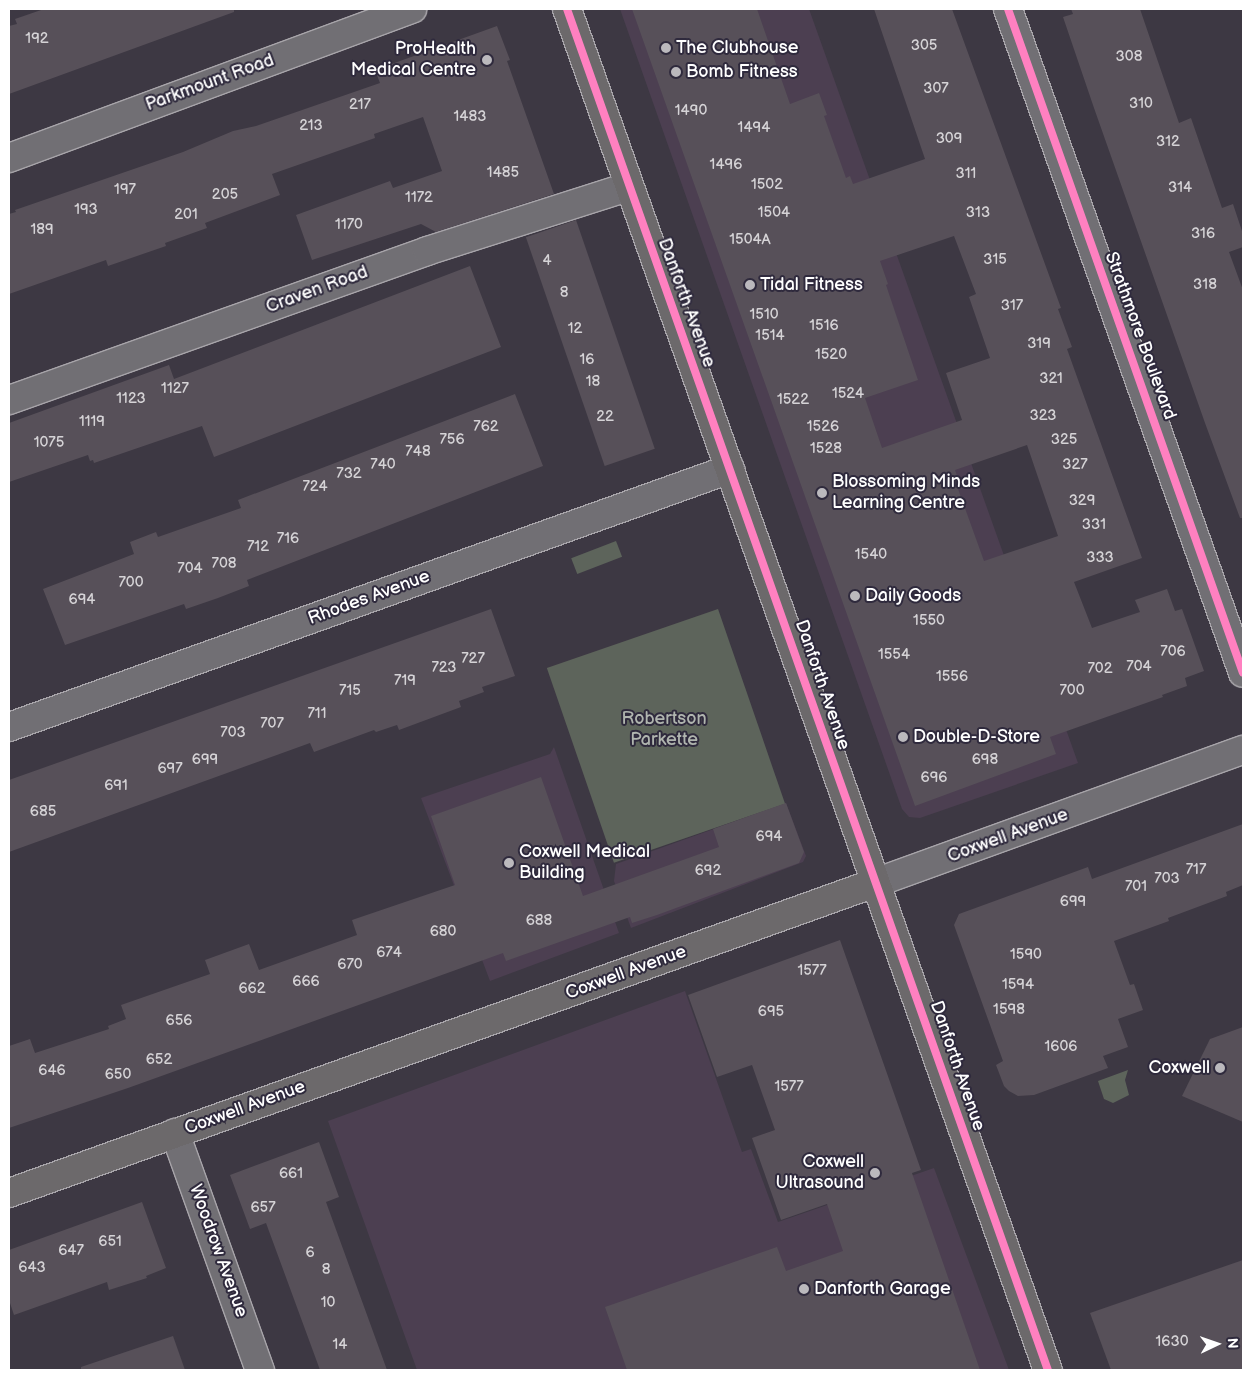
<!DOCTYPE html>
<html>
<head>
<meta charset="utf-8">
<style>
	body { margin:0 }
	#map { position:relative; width:1252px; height:1379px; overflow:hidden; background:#3d3843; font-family:"Balsamiq Sans",sans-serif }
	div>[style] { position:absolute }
	.built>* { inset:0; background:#4c3f51 }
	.green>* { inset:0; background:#5d645b; transform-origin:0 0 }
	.building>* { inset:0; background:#575059; transform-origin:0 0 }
	.roads { filter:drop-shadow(1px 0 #a8a5aa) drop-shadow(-1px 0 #a8a5aa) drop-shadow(0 1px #a8a5aa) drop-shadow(0 -1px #a8a5aa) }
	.minor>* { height:28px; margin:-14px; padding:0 14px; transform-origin:14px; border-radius:14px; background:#716f74 }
	.secondary>* { height:28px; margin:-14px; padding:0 14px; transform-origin:14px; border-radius:14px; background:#716f74 }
	.primary>* { height:28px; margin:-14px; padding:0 14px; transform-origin:14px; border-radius:14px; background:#6c696b }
	.cycleway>* { height:8px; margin:-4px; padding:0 4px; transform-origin:4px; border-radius:4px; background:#ff80c0 }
	.dots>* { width:14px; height:14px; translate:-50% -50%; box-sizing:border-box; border:2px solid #2f2a3d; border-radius:50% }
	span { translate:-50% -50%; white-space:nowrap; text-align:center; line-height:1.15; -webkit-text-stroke:4px #2f2a3d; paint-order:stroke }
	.number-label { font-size:15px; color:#d5d3d6 }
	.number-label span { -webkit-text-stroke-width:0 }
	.poi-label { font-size:18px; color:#fff }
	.left { translate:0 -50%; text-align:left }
	.right { translate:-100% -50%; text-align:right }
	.street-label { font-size:18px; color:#fff }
	.park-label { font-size:18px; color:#b0b5af }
	.frame { position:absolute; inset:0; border:10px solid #fff; pointer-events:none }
	.north { position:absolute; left:1192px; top:1319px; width:50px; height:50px; -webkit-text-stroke:4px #2f2a3d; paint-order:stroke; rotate:87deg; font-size:14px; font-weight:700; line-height:20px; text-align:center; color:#fff }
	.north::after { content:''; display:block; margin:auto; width:18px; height:22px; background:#fff; clip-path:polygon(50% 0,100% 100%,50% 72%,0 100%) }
</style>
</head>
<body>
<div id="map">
	<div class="built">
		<div style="clip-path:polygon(620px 9px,809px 9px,1078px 763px,920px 818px,909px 817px,902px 809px)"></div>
		<div style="clip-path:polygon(554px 747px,619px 933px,490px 981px,421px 798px,550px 754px)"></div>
		<div style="clip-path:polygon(786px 803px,806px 856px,803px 862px,631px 928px,614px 881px,616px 864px)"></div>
		<div style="clip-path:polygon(685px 991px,742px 1152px,751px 1149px,778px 1222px,934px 1168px,1009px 1370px,417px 1370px,328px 1121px)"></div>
	</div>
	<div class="green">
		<div style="left:616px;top:541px;width:17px;height:48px;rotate:69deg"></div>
		<div style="left:718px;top:609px;width:206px;height:181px;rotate:71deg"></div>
		<div style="clip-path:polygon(1128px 1070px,1125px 1080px,1129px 1095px,1113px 1103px,1104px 1099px,1098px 1081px)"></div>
	</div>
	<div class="building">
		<div style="clip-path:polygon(44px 9px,234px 9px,234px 12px,9px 94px,9px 26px,17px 24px,15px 19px)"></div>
		<div style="clip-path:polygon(evenodd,632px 9px,757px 9px,790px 104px,819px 93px,827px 115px,824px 116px,846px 178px,850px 176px,853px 184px,925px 159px,874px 9px,952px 9px,1061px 308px,1058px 309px,1072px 347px,1067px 349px,1142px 558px,1074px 582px,1092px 628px,1140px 612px,1135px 600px,1167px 589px,1175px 611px,1182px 609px,1204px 671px,1185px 678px,1187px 686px,1162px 695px,1163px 697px,1050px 737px,1056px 754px,915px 806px,632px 9px,954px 236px,976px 294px,969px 297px,990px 358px,946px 373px,962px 420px,882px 448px,865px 398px,918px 380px,886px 285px,888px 284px,880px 261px,954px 236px,632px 9px,1027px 445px,1058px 536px,984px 561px,957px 486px,960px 484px,955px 470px,1027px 445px)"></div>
		<div style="clip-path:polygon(1071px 9px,1140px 9px,1179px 123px,1191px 118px,1222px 208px,1233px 204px,1243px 234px,1243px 247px,1229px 252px,1243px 290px,1243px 518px,1240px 518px,1205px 423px,1094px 108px,1063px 17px,1073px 14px)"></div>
		<div style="clip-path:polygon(497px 26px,510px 60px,507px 61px,554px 194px,436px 232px,421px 224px,312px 260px,296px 215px,390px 181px,393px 188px,442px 171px,423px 117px,374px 134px,375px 138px,272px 174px,280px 195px,205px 223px,207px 228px,165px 243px,166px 246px,108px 266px,106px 260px,9px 294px,9px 214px,16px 212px,15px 210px,183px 152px,233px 131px,256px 126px,380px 83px,375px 70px)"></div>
		<div style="left:576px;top:220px;width:242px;height:53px;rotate:71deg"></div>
		<div style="clip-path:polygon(470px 266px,501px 347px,214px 457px,202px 426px,94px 463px,93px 460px,90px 461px,88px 455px,9px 482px,9px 423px,169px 365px,174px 379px)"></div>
		<div style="clip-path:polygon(515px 394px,543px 466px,247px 580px,249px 586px,218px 598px,186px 609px,184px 604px,65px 645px,43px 589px,134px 554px,130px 542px,156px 532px,158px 537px,241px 508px,238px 500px)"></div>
		<div style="clip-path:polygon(491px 609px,515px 676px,482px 687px,484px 692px,459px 701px,461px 707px,399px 730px,397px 725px,376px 732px,374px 730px,314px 752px,310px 743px,9px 852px,9px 780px)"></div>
		<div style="clip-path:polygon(541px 777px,583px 896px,719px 847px,713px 829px,786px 803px,804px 852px,799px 863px,657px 915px,632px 923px,630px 917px,506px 961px,503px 953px,128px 1088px,9px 1128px,9px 1046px,30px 1039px,35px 1053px,109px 1029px,108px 1026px,126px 1019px,121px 1005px,210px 974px,205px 960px,249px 944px,259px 970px,357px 935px,352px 920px,455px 885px,431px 816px)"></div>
		<div style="clip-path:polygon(1243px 824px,1243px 885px,1226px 892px,1227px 896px,1168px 918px,1169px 921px,1114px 941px,1130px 985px,1134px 984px,1143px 1010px,1118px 1019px,1128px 1047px,1103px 1056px,1108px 1068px,1034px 1095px,1018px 1096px,1009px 1091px,1004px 1086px,996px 1065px,1003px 1061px,954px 925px,959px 914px,1088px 867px,1092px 879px)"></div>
		<div style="clip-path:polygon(840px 940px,921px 1170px,912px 1173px,980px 1370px,627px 1370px,605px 1307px,777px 1247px,786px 1271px,843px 1251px,827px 1204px,781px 1220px,752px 1138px,775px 1130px,752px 1065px,717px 1077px,688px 995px)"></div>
		<div style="clip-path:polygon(1243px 1027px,1243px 1122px,1182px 1096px,1210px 1039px)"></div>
		<div style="clip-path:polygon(319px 1142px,339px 1197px,326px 1202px,387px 1370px,320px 1370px,266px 1223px,250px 1229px,230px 1175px)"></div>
		<div style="clip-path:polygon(142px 1202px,166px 1268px,146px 1276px,147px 1278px,109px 1290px,107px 1282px,14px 1315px,9px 1300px,9px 1250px)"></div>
		<div style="clip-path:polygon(1243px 1260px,1243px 1370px,1111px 1370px,1090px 1313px)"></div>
		<div style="clip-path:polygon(173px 1336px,185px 1370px,81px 1370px,81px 1367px)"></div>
	</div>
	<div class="roads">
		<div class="minor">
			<div style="left:1008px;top:9px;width:704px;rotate:70.51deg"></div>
			<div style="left:9px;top:158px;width:430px;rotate:-20.3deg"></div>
			<div style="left:9px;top:400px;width:444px;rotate:-19.6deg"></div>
			<div style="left:427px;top:251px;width:211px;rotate:-17.7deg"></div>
			<div style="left:9px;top:727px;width:766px;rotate:-19.69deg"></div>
			<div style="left:175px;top:1133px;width:252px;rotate:70.3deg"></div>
		</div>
		<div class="secondary">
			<div style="left:875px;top:883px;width:391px;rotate:-19.9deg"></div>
		</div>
		<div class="primary">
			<div style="left:567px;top:9px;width:1443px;rotate:70.54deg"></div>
			<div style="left:9px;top:1193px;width:920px;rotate:-19.7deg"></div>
		</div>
	</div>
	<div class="cycleway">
		<div style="left:567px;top:9px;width:1443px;rotate:70.54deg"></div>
		<div style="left:1008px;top:9px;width:704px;rotate:70.51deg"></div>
	</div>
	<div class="dots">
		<div style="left:666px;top:48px;background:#bbb9bd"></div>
		<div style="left:487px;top:60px;background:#bbb9bd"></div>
		<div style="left:676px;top:72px;background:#bbb9bd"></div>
		<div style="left:750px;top:285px;background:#bbb9bd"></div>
		<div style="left:822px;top:493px;background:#bbb9bd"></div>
		<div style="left:855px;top:596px;background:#bbb9bd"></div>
		<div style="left:903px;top:737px;background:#bbb9bd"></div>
		<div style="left:509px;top:863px;background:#bbb9bd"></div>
		<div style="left:1220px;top:1068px;background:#bbb9bd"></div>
		<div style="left:875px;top:1173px;background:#bbb9bd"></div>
		<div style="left:804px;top:1289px;background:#bbb9bd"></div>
	</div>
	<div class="number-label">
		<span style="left:37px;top:39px">192</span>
		<span style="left:924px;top:46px">305</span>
		<span style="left:1129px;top:57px">308</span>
		<span style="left:936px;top:89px">307</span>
		<span style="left:1141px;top:104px">310</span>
		<span style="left:360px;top:105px">217</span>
		<span style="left:691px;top:111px">1490</span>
		<span style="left:470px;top:117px">1483</span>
		<span style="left:311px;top:126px">213</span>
		<span style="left:754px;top:128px">1494</span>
		<span style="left:949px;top:139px">309</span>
		<span style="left:1168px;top:142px">312</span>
		<span style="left:726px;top:165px">1496</span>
		<span style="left:503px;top:173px">1485</span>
		<span style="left:966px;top:174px">311</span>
		<span style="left:767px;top:185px">1502</span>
		<span style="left:1180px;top:188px">314</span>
		<span style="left:125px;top:190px">197</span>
		<span style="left:225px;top:195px">205</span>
		<span style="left:419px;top:198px">1172</span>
		<span style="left:86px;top:210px">193</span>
		<span style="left:774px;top:213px">1504</span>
		<span style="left:978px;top:213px">313</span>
		<span style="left:186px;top:215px">201</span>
		<span style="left:349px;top:225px">1170</span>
		<span style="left:42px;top:230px">189</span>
		<span style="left:1203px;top:234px">316</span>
		<span style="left:750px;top:240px">1504A</span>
		<span style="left:995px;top:260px">315</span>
		<span style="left:547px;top:261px">4</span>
		<span style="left:1205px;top:285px">318</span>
		<span style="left:564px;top:293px">8</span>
		<span style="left:1012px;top:306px">317</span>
		<span style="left:764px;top:315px">1510</span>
		<span style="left:824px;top:326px">1516</span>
		<span style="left:575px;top:329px">12</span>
		<span style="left:770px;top:336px">1514</span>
		<span style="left:1039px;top:344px">319</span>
		<span style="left:831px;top:355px">1520</span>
		<span style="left:587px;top:360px">16</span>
		<span style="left:1051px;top:379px">321</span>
		<span style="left:593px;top:382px">18</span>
		<span style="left:175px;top:389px">1127</span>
		<span style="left:848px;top:394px">1524</span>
		<span style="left:131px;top:399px">1123</span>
		<span style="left:793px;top:400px">1522</span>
		<span style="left:1043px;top:416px">323</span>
		<span style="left:605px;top:417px">22</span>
		<span style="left:92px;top:422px">1119</span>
		<span style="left:486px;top:427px">762</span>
		<span style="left:823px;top:427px">1526</span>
		<span style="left:452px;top:440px">756</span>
		<span style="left:1064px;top:440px">325</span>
		<span style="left:49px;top:443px">1075</span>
		<span style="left:826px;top:449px">1528</span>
		<span style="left:418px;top:452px">748</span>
		<span style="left:383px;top:465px">740</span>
		<span style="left:1075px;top:465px">327</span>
		<span style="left:349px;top:474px">732</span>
		<span style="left:315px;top:487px">724</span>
		<span style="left:1082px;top:501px">329</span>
		<span style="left:1094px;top:525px">331</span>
		<span style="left:288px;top:539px">716</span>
		<span style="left:258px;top:547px">712</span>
		<span style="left:871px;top:555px">1540</span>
		<span style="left:1100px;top:558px">333</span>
		<span style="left:224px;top:564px">708</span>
		<span style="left:190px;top:569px">704</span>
		<span style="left:131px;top:583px">700</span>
		<span style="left:82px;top:600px">694</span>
		<span style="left:929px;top:621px">1550</span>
		<span style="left:1173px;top:652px">706</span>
		<span style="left:894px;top:655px">1554</span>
		<span style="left:473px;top:659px">727</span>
		<span style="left:1139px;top:667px">704</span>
		<span style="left:444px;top:668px">723</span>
		<span style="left:1100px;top:669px">702</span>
		<span style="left:952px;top:677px">1556</span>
		<span style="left:405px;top:681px">719</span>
		<span style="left:350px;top:691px">715</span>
		<span style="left:1072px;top:691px">700</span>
		<span style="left:317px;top:714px">711</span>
		<span style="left:272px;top:724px">707</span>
		<span style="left:233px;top:733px">703</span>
		<span style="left:205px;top:760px">699</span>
		<span style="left:985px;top:760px">698</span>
		<span style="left:170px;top:769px">697</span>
		<span style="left:934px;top:778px">696</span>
		<span style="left:116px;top:786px">691</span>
		<span style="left:43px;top:812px">685</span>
		<span style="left:769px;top:837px">694</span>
		<span style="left:1196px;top:870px">717</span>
		<span style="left:708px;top:871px">692</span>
		<span style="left:1167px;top:879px">703</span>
		<span style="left:1136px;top:887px">701</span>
		<span style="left:1073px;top:902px">699</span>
		<span style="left:539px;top:921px">688</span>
		<span style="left:443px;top:932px">680</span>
		<span style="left:389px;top:953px">674</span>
		<span style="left:1026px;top:955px">1590</span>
		<span style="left:350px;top:965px">670</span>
		<span style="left:812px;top:971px">1577</span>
		<span style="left:306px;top:982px">666</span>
		<span style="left:1018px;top:985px">1594</span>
		<span style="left:252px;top:989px">662</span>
		<span style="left:1009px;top:1010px">1598</span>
		<span style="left:771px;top:1012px">695</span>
		<span style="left:179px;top:1021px">656</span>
		<span style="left:1061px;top:1047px">1606</span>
		<span style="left:159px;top:1060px">652</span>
		<span style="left:52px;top:1071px">646</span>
		<span style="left:118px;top:1075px">650</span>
		<span style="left:789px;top:1087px">1577</span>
		<span style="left:291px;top:1174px">661</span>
		<span style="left:263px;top:1208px">657</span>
		<span style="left:110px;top:1242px">651</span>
		<span style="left:71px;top:1251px">647</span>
		<span style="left:310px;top:1253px">6</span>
		<span style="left:32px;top:1268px">643</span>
		<span style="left:326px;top:1270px">8</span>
		<span style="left:328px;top:1303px">10</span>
		<span style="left:1172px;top:1342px">1630</span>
		<span style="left:340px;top:1345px">14</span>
	</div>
	<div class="poi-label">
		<span class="left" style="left:676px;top:48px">The Clubhouse</span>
		<span class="right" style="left:476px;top:60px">ProHealth<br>Medical Centre</span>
		<span class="left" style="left:686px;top:72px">Bomb Fitness</span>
		<span class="left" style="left:760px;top:285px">Tidal Fitness</span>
		<span class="left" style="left:832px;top:493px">Blossoming Minds<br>Learning Centre</span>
		<span class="left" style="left:865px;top:596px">Daily Goods</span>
		<span class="left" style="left:913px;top:737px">Double-D-Store</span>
		<span class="left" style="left:519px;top:863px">Coxwell Medical<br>Building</span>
		<span class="right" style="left:1210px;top:1068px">Coxwell</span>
		<span class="right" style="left:864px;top:1173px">Coxwell<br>Ultrasound</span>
		<span class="left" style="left:814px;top:1289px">Danforth Garage</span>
	</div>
	<div class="street-label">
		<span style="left:210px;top:83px;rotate:-20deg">Parkmount Road</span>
		<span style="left:317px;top:290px;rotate:-20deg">Craven Road</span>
		<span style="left:686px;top:303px;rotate:70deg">Danforth Avenue</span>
		<span style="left:1140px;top:336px;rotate:70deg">Strathmore Boulevard</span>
		<span style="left:369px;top:598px;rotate:-20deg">Rhodes Avenue</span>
		<span style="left:822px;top:685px;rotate:71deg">Danforth Avenue</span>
		<span style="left:1008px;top:836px;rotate:-20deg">Coxwell Avenue</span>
		<span style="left:626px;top:973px;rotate:-20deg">Coxwell Avenue</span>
		<span style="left:957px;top:1066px;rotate:71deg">Danforth Avenue</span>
		<span style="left:245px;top:1108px;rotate:-20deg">Coxwell Avenue</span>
		<span style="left:218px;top:1251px;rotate:70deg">Woodrow Avenue</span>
	</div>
	<div class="park-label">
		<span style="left:664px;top:730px">Robertson<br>Parkette</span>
	</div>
	<div class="frame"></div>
	<div class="north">N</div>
</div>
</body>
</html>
